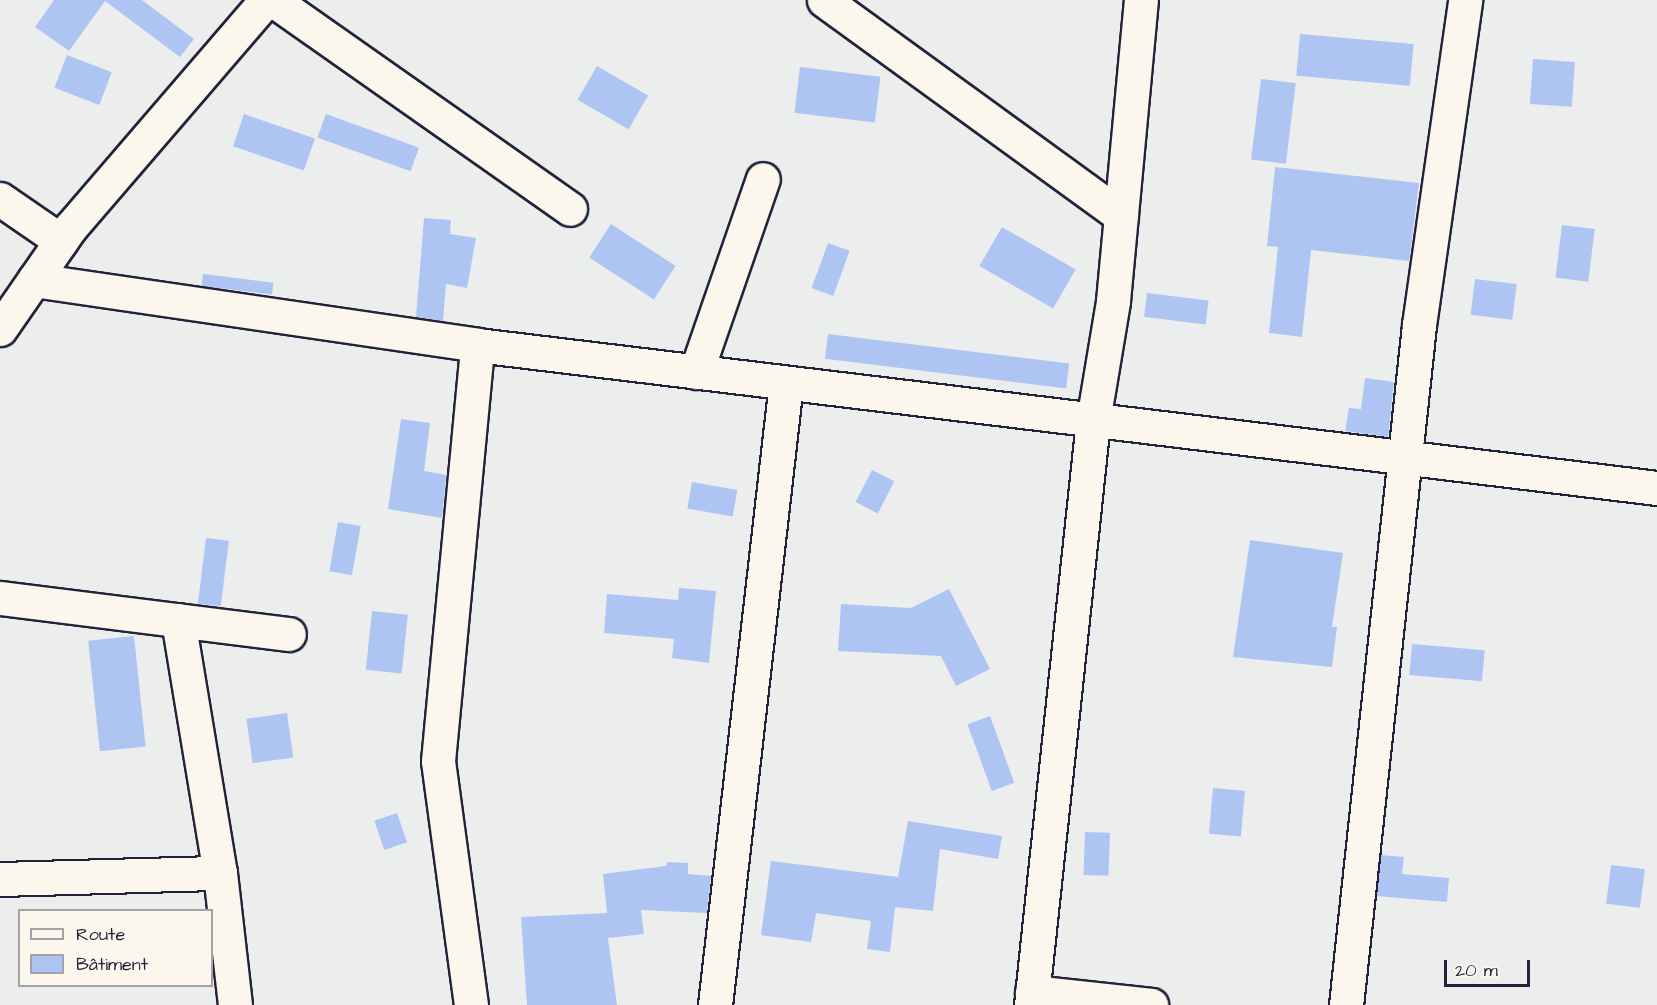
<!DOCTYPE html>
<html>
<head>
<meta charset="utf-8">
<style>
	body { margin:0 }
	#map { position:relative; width:1657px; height:1005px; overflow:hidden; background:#eceded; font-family:"Architects Daughter",sans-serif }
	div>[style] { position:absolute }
	.building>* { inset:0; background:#aec5f3; transform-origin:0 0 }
	.roads { filter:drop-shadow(2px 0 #22223b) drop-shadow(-2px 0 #22223b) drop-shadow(0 2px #22223b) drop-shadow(0 -2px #22223b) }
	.minor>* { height:33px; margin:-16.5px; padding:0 16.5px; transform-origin:16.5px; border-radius:16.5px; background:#fbf7ec }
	span { translate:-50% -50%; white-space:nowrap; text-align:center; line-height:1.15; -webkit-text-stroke:5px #fbf7ec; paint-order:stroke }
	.legend { position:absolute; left:18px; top:909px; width:195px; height:78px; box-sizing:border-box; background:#fbf7ec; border:2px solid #a4a2a5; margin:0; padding:8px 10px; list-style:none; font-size:18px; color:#22223b }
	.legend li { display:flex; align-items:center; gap:12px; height:30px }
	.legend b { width:30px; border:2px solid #a4a2a5 }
	.scale { position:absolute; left:1444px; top:960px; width:86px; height:27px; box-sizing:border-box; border:3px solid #22223b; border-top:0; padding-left:8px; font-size:18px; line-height:21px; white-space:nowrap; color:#22223b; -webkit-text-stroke:4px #fbf7ec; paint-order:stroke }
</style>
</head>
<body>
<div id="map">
	<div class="building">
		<div style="clip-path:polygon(54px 0,142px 0,194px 39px,180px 57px,105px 1px,69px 51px,35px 27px)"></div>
		<div style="left:1300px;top:34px;width:114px;height:42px;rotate:5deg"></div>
		<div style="left:67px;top:55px;width:48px;height:35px;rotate:21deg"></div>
		<div style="left:1533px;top:59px;width:42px;height:45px;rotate:4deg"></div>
		<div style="left:597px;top:66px;width:59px;height:39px;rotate:30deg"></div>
		<div style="left:800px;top:67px;width:81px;height:46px;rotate:7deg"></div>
		<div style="left:1261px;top:79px;width:35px;height:81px;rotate:7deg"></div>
		<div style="left:244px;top:114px;width:75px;height:34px;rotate:19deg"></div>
		<div style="left:326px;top:114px;width:99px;height:25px;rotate:20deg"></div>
		<div style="clip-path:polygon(1275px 167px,1419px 183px,1409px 261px,1311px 250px,1302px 337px,1269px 333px,1278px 247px,1267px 246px)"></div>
		<div style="clip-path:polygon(424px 218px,451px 220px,450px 234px,476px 238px,467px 288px,446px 284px,443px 321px,416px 317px)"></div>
		<div style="left:611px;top:224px;width:77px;height:40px;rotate:33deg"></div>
		<div style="left:1562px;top:225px;width:33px;height:53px;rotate:7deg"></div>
		<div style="left:1002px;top:227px;width:85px;height:45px;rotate:30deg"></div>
		<div style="left:828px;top:243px;width:23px;height:48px;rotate:20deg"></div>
		<div style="left:203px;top:274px;width:71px;height:12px;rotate:7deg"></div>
		<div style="left:1475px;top:279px;width:42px;height:36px;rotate:7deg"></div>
		<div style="left:1147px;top:293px;width:62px;height:24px;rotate:7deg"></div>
		<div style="left:828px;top:334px;width:243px;height:25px;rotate:7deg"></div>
		<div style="clip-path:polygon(1365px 378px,1394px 382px,1388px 437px,1345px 431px,1349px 408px,1361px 409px)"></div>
		<div style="clip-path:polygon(401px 419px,430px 423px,424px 471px,446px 475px,442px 518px,388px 509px)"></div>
		<div style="left:872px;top:470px;width:25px;height:36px;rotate:27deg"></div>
		<div style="left:692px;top:482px;width:46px;height:27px;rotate:10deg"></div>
		<div style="left:338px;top:522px;width:23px;height:50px;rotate:10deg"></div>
		<div style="left:206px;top:538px;width:23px;height:66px;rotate:7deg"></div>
		<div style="clip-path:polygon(1250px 540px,1343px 553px,1332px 627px,1337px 627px,1332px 667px,1233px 657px)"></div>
		<div style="clip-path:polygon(679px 588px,716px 591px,709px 663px,672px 658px,674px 639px,604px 633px,607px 594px,678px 600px)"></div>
		<div style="clip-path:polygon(949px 589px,990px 669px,956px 686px,941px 656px,838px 651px,841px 604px,911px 608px)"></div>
		<div style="left:372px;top:611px;width:36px;height:59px;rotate:6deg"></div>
		<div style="left:134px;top:636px;width:111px;height:46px;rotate:84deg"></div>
		<div style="left:1412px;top:644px;width:73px;height:31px;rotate:5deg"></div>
		<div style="left:287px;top:713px;width:45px;height:41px;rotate:82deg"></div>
		<div style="left:990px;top:716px;width:71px;height:24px;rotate:70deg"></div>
		<div style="left:1213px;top:788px;width:32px;height:46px;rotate:5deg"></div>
		<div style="left:397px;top:813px;width:31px;height:24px;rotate:71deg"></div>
		<div style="clip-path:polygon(908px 821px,1002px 836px,998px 859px,940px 849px,933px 911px,895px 907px,890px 952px,867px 949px,871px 921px,816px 913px,811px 942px,761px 935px,771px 861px,898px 877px)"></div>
		<div style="left:1085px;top:832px;width:25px;height:43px;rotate:2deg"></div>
		<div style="clip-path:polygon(1381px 855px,1404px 857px,1402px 874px,1449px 878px,1447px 902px,1377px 896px)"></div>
		<div style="clip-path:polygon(667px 862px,688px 863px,688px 874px,711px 876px,707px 913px,641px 910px,644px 934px,608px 938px,617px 1005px,527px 1005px,521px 917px,607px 913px,603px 874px,666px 866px)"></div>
		<div style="left:1611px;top:865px;width:34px;height:39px;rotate:7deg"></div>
	</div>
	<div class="roads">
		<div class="minor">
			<div style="left:273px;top:0;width:363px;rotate:35.1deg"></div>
			<div style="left:824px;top:0;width:367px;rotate:36deg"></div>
			<div style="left:0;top:199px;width:74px;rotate:34.5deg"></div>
			<div style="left:34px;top:280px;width:448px;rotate:8.3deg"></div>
			<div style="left:477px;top:345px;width:1189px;rotate:6.91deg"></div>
			<div style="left:0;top:329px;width:123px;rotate:-55.3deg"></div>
			<div style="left:70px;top:228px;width:301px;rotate:-49.3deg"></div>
			<div style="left:696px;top:372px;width:204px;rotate:-70.9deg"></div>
			<div style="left:0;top:598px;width:291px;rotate:7.1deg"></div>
			<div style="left:178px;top:620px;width:256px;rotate:80.6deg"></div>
			<div style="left:220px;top:873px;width:133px;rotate:83.5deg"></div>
			<div style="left:0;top:879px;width:220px;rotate:-1.6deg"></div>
			<div style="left:1032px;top:992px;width:120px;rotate:6.2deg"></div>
			<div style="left:471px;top:1005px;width:246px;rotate:-97.7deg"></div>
			<div style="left:438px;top:761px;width:418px;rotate:-84.6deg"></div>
			<div style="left:715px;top:1005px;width:626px;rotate:-83.49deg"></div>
			<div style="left:1031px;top:1005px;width:587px;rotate:-83.94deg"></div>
			<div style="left:1093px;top:421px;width:122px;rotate:-80.5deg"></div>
			<div style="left:1113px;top:301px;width:302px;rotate:-84.7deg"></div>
			<div style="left:1346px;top:1005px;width:684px;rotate:-83.87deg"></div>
			<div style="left:1419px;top:325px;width:328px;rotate:-81.9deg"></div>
		</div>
	</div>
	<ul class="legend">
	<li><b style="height:8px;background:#fbf7ec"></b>Route</li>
	<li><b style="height:16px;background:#aec5f3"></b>Bâtiment</li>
	</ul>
	<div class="scale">20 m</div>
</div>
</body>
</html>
